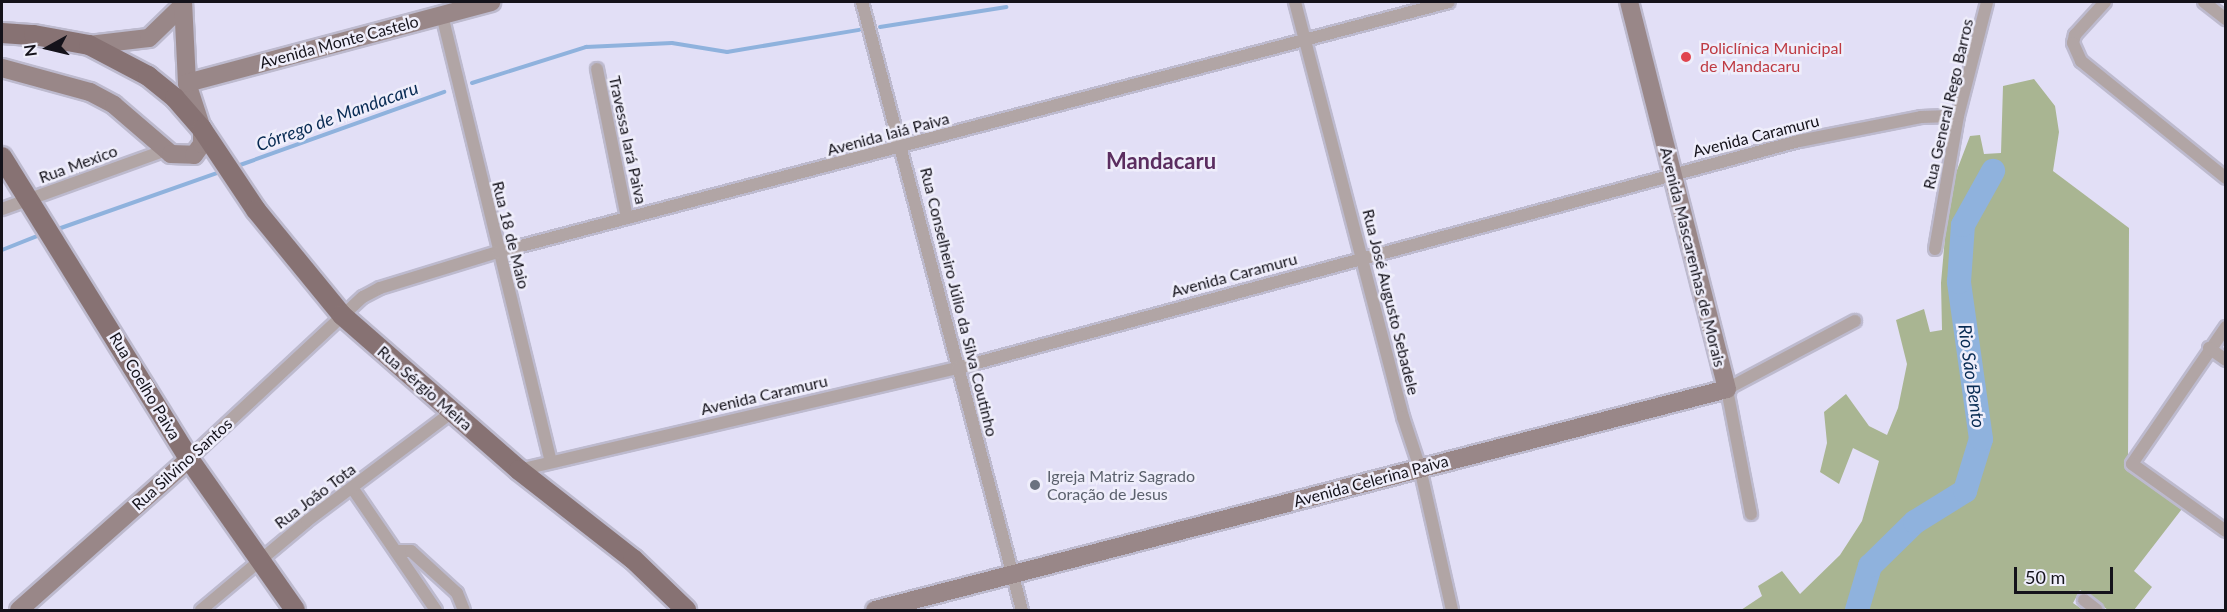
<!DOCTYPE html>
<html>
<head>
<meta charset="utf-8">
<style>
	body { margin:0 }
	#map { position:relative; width:2227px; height:612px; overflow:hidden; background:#e2dff6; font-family:Lato,sans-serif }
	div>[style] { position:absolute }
	.green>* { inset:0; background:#a9b592 }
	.stream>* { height:4px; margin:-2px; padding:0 2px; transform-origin:2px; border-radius:2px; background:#8fb2dd }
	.river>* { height:24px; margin:-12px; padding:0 12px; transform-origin:12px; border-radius:12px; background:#8fb2dd }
	.roads { filter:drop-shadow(2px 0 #bdbace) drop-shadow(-2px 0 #bdbace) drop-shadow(0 2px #bdbace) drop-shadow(0 -2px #bdbace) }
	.street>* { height:12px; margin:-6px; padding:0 6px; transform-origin:6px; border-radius:6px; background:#b1a5a5 }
	.secondary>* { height:18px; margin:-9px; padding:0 9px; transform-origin:9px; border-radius:9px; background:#998788 }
	.primary>* { height:20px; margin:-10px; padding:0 10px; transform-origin:10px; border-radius:10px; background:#877273 }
	.dots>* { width:16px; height:16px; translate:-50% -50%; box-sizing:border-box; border:3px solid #efeefb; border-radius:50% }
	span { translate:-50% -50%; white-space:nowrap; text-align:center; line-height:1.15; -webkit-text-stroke:5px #efeefb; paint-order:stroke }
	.street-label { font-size:16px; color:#14121a }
	.health-label { font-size:16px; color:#be3a42 }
	.left { translate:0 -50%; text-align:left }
	.worship-label { font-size:16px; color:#5b616d }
	.water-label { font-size:18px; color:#082b53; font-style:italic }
	.district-label { font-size:22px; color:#5b2d60; font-weight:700 }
	.frame { position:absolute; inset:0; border:3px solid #14121a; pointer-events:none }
	.north { position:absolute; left:18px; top:18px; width:60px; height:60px; -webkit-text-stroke:4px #efeefb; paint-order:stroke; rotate:262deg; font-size:16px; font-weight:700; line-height:24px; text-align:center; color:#14121a }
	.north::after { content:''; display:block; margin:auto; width:21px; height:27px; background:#14121a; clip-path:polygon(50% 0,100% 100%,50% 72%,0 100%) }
	.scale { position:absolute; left:2014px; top:567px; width:99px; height:27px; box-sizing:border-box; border:3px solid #14121a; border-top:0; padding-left:8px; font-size:18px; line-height:21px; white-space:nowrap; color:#14121a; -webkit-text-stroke:4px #efeefb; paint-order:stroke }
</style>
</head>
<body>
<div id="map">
	<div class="green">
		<div style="clip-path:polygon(2034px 79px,2055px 106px,2059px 132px,2053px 171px,2129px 228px,2128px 462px,2185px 505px,2134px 571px,2152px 587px,2134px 610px,2108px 610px,2080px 590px,2073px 603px,2083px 610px,1741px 610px,1762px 596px,1758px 586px,1782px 571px,1800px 594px,1840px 555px,1862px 521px,1879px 461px,1853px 448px,1839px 484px,1820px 472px,1827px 443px,1824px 412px,1846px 394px,1869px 426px,1887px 435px,1898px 408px,1907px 364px,1896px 320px,1924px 309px,1930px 332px,1942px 330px,1941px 283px,1949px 191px,1970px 136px,1980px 135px,1984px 154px,2001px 153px,2003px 86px)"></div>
	</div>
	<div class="stream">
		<div style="left:880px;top:27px;width:128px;rotate:-9deg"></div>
		<div style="left:472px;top:83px;width:120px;rotate:-17.5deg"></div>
		<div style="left:586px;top:47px;width:86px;rotate:-2.7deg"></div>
		<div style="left:672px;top:43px;width:56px;rotate:9.3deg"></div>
		<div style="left:727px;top:52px;width:134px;rotate:-9.5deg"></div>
		<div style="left:240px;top:165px;width:217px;rotate:-19.7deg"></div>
		<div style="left:58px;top:229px;width:169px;rotate:-19.4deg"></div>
		<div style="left:2px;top:250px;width:43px;rotate:-21.8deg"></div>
	</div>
	<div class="river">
		<div style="left:1857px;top:610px;width:46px;rotate:-73.5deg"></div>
		<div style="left:1870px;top:566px;width:63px;rotate:-44.4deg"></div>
		<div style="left:1915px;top:522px;width:59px;rotate:-31.8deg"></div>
		<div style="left:1965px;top:491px;width:54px;rotate:-72.9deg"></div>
		<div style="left:1981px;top:439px;width:159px;rotate:-98deg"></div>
		<div style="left:1959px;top:282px;width:57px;rotate:-86deg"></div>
		<div style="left:1963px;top:225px;width:62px;rotate:-60.9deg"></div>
	</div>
	<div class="roads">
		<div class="street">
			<div style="left:862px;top:2px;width:629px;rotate:75.26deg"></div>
			<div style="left:1295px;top:2px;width:429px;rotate:75.4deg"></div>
			<div style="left:1403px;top:417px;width:54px;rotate:71.6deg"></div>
			<div style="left:1420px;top:468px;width:146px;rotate:77.3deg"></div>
			<div style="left:2105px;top:2px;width:45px;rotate:132.3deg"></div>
			<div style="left:2075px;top:35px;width:8px;rotate:104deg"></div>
			<div style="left:2073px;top:43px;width:20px;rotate:66deg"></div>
			<div style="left:2081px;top:61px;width:186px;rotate:38.9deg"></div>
			<div style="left:2204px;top:2px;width:28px;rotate:38deg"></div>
			<div style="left:442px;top:15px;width:459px;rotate:76.3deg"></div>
			<div style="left:597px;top:69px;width:152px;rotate:78.6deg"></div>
			<div style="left:2px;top:209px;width:174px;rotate:-19.8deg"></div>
			<div style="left:1935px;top:249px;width:135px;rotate:-80.2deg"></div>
			<div style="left:1958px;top:116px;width:118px;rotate:-75.7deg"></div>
			<div style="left:2226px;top:327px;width:166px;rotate:124.5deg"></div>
			<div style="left:2132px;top:464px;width:115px;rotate:35.5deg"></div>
			<div style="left:2209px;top:348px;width:21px;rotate:35deg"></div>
			<div style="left:189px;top:459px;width:238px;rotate:-43deg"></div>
			<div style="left:363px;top:297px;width:19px;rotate:-28deg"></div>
			<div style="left:380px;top:288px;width:123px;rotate:-17deg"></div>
			<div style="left:498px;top:252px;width:983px;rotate:-14.73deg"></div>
			<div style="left:519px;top:470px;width:451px;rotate:-13.1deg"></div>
			<div style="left:958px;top:368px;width:871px;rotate:-15.11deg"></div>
			<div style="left:1799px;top:141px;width:124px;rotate:-11.1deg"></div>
			<div style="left:1921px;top:117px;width:37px;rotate:-2deg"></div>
			<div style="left:353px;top:489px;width:147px;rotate:55.6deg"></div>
			<div style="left:1751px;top:514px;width:127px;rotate:-100.9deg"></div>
			<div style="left:1727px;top:389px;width:145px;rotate:-28deg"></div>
			<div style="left:396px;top:551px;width:15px"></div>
			<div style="left:411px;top:551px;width:62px;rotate:42.4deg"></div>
			<div style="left:457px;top:593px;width:18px;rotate:68deg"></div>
			<div style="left:2084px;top:600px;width:16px;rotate:38deg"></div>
			<div style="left:201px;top:610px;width:138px;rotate:-40deg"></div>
			<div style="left:307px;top:521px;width:181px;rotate:-36.9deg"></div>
		</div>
		<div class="secondary">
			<div style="left:89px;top:45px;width:60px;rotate:-6.7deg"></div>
			<div style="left:149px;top:38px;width:47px;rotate:-44.1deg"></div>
			<div style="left:2px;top:68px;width:91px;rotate:15.3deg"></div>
			<div style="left:90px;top:92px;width:27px;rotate:28deg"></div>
			<div style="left:114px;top:105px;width:75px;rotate:40.7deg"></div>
			<div style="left:171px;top:154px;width:23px;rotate:2deg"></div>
			<div style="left:194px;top:155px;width:14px;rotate:-54deg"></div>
			<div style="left:202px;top:144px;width:15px;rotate:-90deg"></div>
			<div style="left:202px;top:129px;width:48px;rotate:-108.1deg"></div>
			<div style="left:187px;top:83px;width:81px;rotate:-92.8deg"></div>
			<div style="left:187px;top:83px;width:315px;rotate:-14.9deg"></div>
			<div style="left:19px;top:610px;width:227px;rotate:-41.6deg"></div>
			<div style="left:875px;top:610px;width:880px;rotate:-14.54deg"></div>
			<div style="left:1727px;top:389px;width:399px;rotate:-104.2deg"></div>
		</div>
		<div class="primary">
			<div style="left:2px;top:33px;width:32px;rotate:4deg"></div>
			<div style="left:34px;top:35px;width:56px;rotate:10.3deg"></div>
			<div style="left:89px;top:45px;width:67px;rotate:27.7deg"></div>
			<div style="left:148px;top:76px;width:35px;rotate:39deg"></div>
			<div style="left:175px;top:98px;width:41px;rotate:48.9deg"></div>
			<div style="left:202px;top:129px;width:97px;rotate:56.3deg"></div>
			<div style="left:256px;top:210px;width:136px;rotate:50.7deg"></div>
			<div style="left:342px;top:315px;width:235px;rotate:41.2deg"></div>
			<div style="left:519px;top:470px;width:145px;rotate:38deg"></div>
			<div style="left:633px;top:559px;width:74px;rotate:43.9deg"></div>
			<div style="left:2px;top:157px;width:355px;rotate:58.2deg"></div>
			<div style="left:189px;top:459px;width:184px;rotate:54.9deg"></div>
		</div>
	</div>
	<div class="dots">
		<div style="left:1686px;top:57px;background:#e0444e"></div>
		<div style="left:1035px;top:485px;background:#6b7280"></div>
	</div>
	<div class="street-label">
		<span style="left:339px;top:42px;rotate:-15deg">Avenida Monte Castelo</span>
		<span style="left:1948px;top:104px;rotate:-77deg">Rua General Rego Barros</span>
		<span style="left:888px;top:134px;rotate:-15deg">Avenida Iaiá Paiva</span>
		<span style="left:1756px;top:136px;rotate:-14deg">Avenida Caramuru</span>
		<span style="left:628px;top:140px;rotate:78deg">Travessa Iará Paiva</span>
		<span style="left:78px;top:164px;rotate:-20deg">Rua Mexico</span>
		<span style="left:511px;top:235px;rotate:76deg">Rua 18 de Maio</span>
		<span style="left:1693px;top:257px;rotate:76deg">Avenida Mascarenhas de Morais</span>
		<span style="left:1234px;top:275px;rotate:-15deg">Avenida Caramuru</span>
		<span style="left:959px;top:302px;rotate:76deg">Rua Conselheiro Júlio da Silva Coutinho</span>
		<span style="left:1391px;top:302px;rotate:76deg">Rua José Augusto Sebadele</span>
		<span style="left:145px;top:386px;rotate:59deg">Rua Coelho Paiva</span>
		<span style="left:425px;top:388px;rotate:41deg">Rua Sérgio Meira</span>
		<span style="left:764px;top:395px;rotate:-13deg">Avenida Caramuru</span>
		<span style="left:182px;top:464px;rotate:-42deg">Rua Silvino Santos</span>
		<span style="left:1371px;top:481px;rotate:-15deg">Avenida Celerina Paiva</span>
		<span style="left:315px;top:496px;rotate:-37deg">Rua João Tota</span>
	</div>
	<div class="health-label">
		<span class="left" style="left:1700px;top:57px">Policlínica Municipal<br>de Mandacaru</span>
	</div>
	<div class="worship-label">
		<span class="left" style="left:1047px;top:485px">Igreja Matriz Sagrado<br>Coração de Jesus</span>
	</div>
	<div class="water-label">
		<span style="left:337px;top:116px;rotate:-20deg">Córrego de Mandacaru</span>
		<span style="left:1972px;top:376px;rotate:82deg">Rio São Bento</span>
	</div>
	<div class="district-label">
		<span style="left:1161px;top:161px">Mandacaru</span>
	</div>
	<div class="frame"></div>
	<div class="north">N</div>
	<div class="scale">50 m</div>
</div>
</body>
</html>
